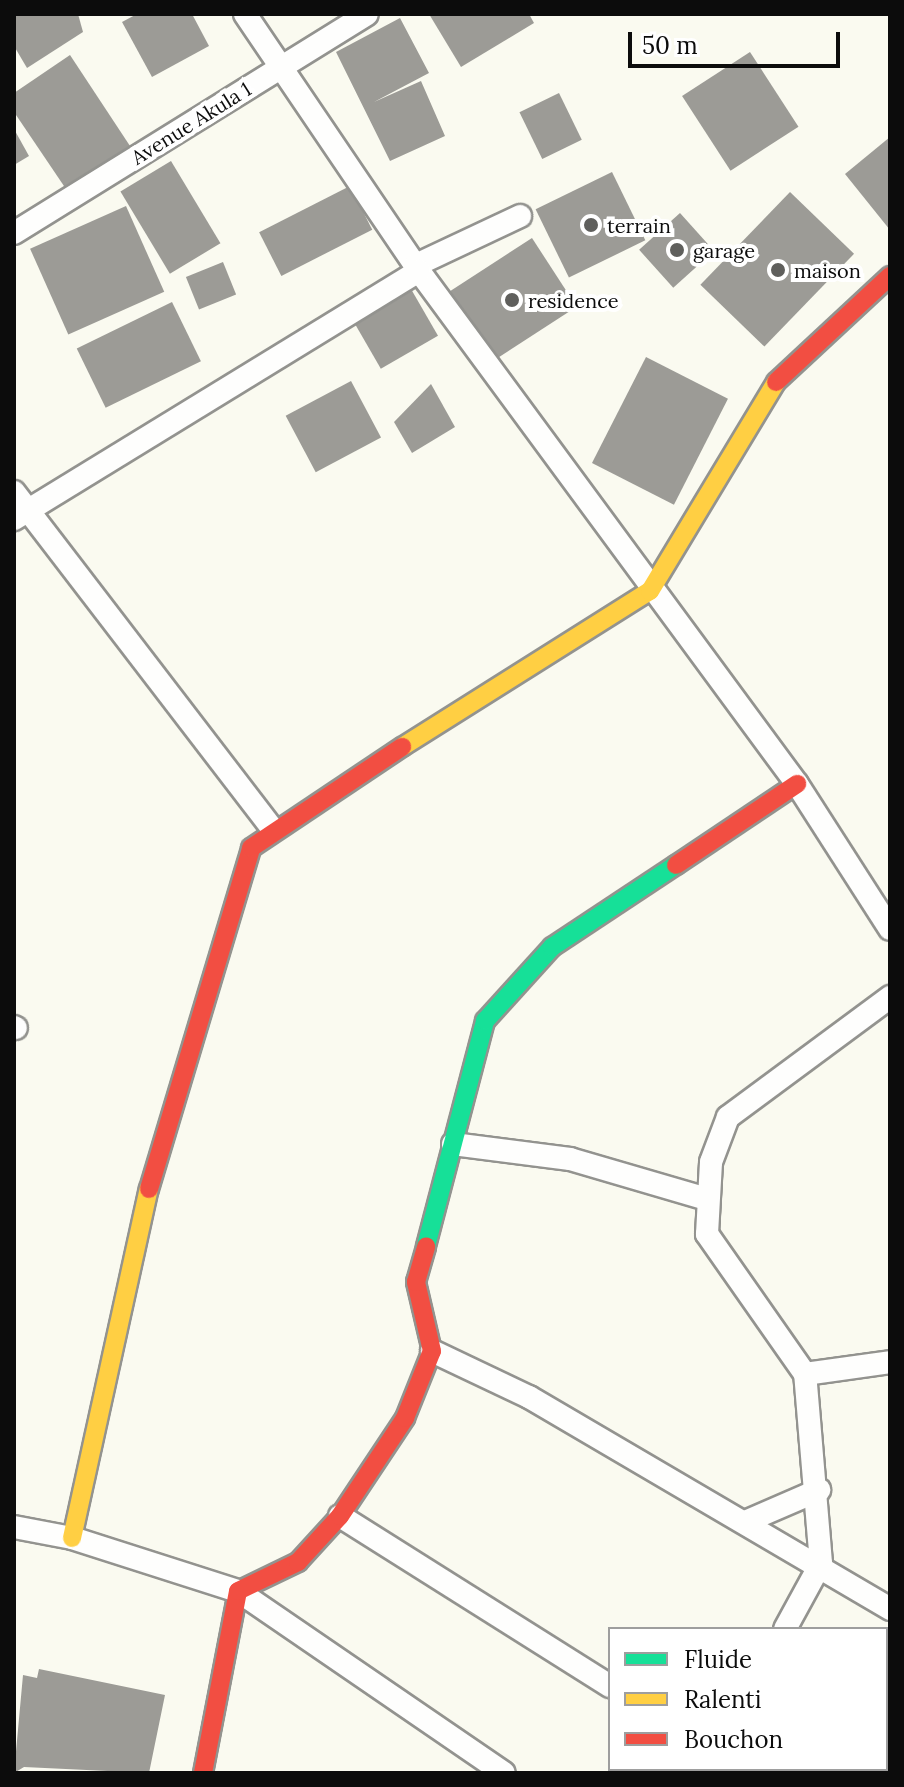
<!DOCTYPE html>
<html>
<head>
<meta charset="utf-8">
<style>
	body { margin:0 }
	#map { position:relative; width:904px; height:1787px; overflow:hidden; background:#fafaf0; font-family:Lora,serif }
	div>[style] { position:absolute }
	.building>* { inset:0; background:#9c9b96; transform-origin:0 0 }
	.roads { filter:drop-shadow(2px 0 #93938f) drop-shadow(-2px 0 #93938f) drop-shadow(0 2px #93938f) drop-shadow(0 -2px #93938f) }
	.street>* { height:22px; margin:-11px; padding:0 11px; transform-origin:11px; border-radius:11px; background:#fefefd }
	.fast>* { height:18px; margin:-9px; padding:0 9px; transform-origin:9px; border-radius:9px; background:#16e098 }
	.slow>* { height:18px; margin:-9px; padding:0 9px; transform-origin:9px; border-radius:9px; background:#ffcf43 }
	.jam>* { height:18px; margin:-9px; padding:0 9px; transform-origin:9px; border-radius:9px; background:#f24e42 }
	.dots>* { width:22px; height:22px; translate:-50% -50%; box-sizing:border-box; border:4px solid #fff; border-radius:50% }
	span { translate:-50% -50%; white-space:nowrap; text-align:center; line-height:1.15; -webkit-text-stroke:8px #fff; paint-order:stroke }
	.street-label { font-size:20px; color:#0c0c0c }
	.poi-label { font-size:20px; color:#0c0c0c }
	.left { translate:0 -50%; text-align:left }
	.frame { position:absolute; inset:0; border:16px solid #0c0c0c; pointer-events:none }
	.legend { position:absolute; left:608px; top:1627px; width:280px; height:144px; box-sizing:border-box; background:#fff; border:2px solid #9e9e9e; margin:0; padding:10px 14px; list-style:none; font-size:24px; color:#0c0c0c }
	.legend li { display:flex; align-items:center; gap:16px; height:40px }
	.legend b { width:40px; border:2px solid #9e9e9e }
	.scale { position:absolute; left:628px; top:32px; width:212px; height:36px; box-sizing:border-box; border:4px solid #0c0c0c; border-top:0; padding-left:10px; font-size:24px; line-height:28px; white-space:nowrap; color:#0c0c0c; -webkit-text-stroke:6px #fff; paint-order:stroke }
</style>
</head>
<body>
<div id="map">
	<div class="building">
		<div style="clip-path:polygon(14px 14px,78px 14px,83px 32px,27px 68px,14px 46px)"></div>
		<div style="clip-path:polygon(137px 14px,192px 14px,209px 46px,152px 77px,122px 22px)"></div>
		<div style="clip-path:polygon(429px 14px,529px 14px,534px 23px,461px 67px)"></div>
		<div style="clip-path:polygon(400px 18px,429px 73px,374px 102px,421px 81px,445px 136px,390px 161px,336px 52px)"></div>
		<div style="left:750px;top:52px;width:89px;height:81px;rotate:57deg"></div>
		<div style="clip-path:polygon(70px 55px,132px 149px,68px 192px,14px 112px,14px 93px)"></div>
		<div style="left:559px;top:93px;width:52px;height:44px;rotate:64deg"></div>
		<div style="clip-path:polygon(14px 129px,29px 156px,14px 165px)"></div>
		<div style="clip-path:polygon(890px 137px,890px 230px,845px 174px)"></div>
		<div style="left:171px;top:161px;width:96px;height:59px;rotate:59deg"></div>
		<div style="left:612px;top:172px;width:76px;height:85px;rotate:64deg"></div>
		<div style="left:350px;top:186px;width:49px;height:102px;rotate:63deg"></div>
		<div style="left:790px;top:192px;width:89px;height:129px;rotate:44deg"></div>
		<div style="left:126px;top:206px;width:94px;height:105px;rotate:66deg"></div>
		<div style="left:680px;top:213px;width:51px;height:55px;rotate:48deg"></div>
		<div style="left:532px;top:238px;width:82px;height:102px;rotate:57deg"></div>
		<div style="left:223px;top:262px;width:35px;height:40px;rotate:68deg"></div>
		<div style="left:411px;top:289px;width:54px;height:66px;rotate:60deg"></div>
		<div style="left:172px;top:302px;width:66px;height:106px;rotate:64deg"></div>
		<div style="left:646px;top:357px;width:92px;height:119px;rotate:27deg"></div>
		<div style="left:351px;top:381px;width:64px;height:74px;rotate:62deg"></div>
		<div style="clip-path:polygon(431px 384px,455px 427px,412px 453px,394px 422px)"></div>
		<div style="clip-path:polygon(39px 1669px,165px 1695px,149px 1773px,24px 1767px,14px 1773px,23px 1675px,37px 1678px)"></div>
	</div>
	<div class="roads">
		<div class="street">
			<div style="left:245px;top:14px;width:310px;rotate:55.9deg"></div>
			<div style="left:419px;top:271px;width:637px;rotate:53.62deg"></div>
			<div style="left:797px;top:784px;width:172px;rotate:57.3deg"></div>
			<div style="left:14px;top:233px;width:415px;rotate:-31.8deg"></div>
			<div style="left:416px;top:265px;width:115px;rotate:-25.2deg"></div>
			<div style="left:14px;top:492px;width:424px;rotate:52.5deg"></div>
			<div style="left:14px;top:519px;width:475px;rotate:-31.5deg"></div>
			<div style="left:14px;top:1027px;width:2px;rotate:27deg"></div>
			<div style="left:453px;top:1144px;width:118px;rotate:7.3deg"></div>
			<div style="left:570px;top:1159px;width:143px;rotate:16.3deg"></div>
			<div style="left:432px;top:1351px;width:107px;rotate:25.4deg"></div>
			<div style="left:529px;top:1397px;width:419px;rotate:30.4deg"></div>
			<div style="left:805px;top:1374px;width:86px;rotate:-8deg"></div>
			<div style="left:340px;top:1516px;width:319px;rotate:32.2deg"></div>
			<div style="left:745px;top:1522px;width:81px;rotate:-23.4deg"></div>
			<div style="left:14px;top:1527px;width:59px;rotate:10.7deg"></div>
			<div style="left:72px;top:1538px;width:174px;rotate:17.7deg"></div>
			<div style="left:238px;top:1591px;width:322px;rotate:34.4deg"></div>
			<div style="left:785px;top:1629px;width:75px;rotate:-61.4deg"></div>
			<div style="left:821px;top:1563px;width:190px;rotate:-94.8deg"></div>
			<div style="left:805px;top:1374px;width:171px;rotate:-125deg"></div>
			<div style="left:707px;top:1234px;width:72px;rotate:-86.8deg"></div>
			<div style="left:711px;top:1162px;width:48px;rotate:-69.3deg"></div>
			<div style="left:728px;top:1117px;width:202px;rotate:-36.5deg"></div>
			<div style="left:729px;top:1769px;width:6px;rotate:39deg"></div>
			<div style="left:700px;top:1773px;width:4px;rotate:-63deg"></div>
		</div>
		<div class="fast">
			<div style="left:426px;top:1246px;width:233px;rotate:-75.3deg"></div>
			<div style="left:485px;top:1021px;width:100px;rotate:-47.8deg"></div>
			<div style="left:552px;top:947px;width:149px;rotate:-33.5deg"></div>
		</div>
		<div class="slow">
			<div style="left:402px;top:747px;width:293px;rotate:-32.2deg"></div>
			<div style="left:650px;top:591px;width:244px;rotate:-58.9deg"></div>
			<div style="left:72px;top:1538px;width:357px;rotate:-77.6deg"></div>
		</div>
		<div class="jam">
			<div style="left:776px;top:382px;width:156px;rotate:-42.9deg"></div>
			<div style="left:676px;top:865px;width:146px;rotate:-33.8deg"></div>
			<div style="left:149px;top:1189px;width:356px;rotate:-73.3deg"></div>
			<div style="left:251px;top:848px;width:182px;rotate:-33.8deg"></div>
			<div style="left:203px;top:1773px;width:185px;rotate:-79.1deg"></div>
			<div style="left:238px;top:1591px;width:67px;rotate:-25.8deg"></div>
			<div style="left:298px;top:1562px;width:62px;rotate:-47.6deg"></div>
			<div style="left:340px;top:1516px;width:118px;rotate:-56.4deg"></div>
			<div style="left:405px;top:1418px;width:72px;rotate:-68.1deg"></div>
			<div style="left:432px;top:1351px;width:71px;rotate:-103.1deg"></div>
			<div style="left:416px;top:1282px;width:37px;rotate:-74deg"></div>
		</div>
	</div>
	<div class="dots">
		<div style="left:591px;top:225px;background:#5f5f5c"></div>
		<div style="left:677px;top:250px;background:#5f5f5c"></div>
		<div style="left:778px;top:270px;background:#5f5f5c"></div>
		<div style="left:512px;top:300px;background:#5f5f5c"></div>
	</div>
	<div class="street-label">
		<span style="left:191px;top:123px;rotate:-32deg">Avenue Akula 1</span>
	</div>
	<div class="poi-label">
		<span class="left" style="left:607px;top:225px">terrain</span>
		<span class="left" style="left:693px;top:250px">garage</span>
		<span class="left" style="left:794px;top:270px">maison</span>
		<span class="left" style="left:528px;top:300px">residence</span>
	</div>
	<div class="frame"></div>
	<ul class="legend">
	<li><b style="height:10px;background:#16e098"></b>Fluide</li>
	<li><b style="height:10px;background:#ffcf43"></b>Ralenti</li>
	<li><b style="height:10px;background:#f24e42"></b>Bouchon</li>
	</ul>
	<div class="scale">50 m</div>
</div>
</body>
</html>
